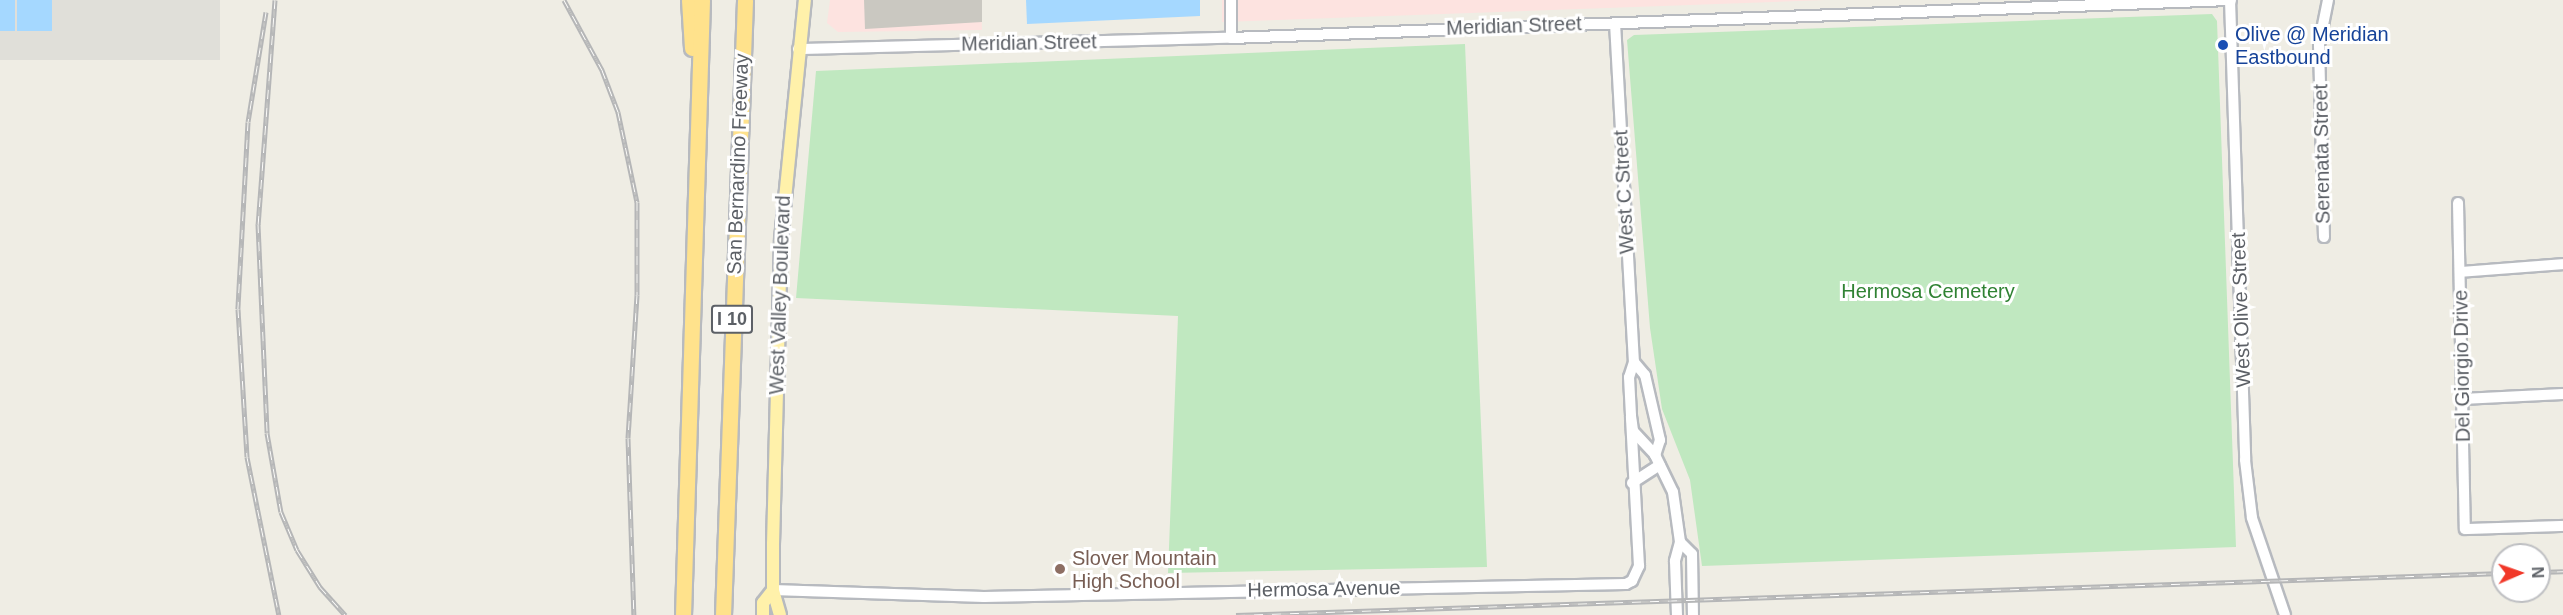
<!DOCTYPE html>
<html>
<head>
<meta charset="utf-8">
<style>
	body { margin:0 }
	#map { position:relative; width:2563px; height:615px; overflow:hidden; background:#efede4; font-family:Arial,sans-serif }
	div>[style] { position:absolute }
	.industrial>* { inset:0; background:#e0dfd9; transform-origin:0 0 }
	.medical>* { inset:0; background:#fde3e0 }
	.green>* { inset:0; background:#c0e8c0 }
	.water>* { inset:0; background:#a5d8ff; transform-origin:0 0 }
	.building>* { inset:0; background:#cac8c1 }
	.roads { filter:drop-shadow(2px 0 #b7babf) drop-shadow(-2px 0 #b7babf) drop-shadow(0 2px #b7babf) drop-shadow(0 -2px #b7babf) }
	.minor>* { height:10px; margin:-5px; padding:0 5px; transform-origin:5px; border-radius:5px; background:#fff }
	.major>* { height:12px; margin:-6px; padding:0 6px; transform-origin:6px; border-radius:6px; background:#fff1aa }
	.highway>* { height:15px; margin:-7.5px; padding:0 7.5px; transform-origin:7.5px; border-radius:7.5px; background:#ffe28c }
	.rail>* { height:5px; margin-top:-2.5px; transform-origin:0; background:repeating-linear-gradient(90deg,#fff 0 9px,#b5b6b7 0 18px); box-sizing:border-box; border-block:2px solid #b5b6b7 }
	.dots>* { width:16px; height:16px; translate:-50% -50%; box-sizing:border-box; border:3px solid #fff; border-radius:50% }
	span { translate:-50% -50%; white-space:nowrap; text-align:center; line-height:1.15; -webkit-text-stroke:6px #fff; paint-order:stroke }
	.shield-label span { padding:2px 4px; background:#fff; border:2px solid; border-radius:4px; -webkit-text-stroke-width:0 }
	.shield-label { font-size:18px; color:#5c6066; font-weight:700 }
	.street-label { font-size:20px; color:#5c6066 }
	.transit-label { font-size:20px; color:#164399 }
	.left { translate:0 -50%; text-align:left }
	.park-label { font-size:20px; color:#308233 }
	.education-label { font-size:20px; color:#785e54 }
	.north { position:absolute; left:2491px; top:543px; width:60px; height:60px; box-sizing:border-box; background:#fff; border:2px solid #bebfc2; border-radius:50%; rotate:88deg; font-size:16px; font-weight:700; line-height:24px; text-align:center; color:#5c6066 }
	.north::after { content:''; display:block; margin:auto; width:21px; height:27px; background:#f13829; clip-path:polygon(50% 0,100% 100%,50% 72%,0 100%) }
</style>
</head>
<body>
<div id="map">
	<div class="industrial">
		<div style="left:0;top:0;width:220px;height:60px"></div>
	</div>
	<div class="medical">
		<div style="clip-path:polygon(830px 0,981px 0,982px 30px,838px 32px,827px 23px)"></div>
		<div style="clip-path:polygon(1222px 0,1826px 0,1222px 22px)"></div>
	</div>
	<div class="green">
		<div style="clip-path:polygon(2212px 14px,2217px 21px,2236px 547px,1702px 566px,1690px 480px,1662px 409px,1650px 328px,1627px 40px,1634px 35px)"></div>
		<div style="clip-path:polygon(1465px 44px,1487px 567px,1168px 573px,1178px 316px,796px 298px,816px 71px)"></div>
	</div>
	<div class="water">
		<div style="left:0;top:0;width:15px;height:31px"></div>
		<div style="left:17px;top:0;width:35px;height:31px"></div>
		<div style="clip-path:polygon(1026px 0,1200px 0,1200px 16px,1027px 24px)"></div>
	</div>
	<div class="building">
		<div style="clip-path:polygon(864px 0,982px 0,982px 22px,865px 29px)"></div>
	</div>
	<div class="roads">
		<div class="minor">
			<div style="left:1231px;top:0;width:38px;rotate:90deg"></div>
			<div style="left:2230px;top:0;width:460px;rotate:88.1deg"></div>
			<div style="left:2245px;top:460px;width:58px;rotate:83.1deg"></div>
			<div style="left:2252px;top:518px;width:102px;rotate:71.2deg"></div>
			<div style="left:1615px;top:23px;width:340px;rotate:86.8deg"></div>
			<div style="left:1634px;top:362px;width:16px;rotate:108deg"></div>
			<div style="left:1629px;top:377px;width:39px;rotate:87deg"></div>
			<div style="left:1631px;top:416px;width:15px;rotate:82deg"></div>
			<div style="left:1633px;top:431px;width:33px;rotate:47deg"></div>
			<div style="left:1655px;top:455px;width:41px;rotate:64.1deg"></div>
			<div style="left:1673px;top:492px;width:50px;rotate:82deg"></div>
			<div style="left:1680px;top:542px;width:20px;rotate:105deg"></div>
			<div style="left:1675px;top:561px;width:54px;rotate:87.9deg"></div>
			<div style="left:798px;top:49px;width:433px;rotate:-1.5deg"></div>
			<div style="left:1231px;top:38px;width:1001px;rotate:-2.18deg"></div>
			<div style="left:2458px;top:203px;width:326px;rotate:88.8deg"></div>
			<div style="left:2465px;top:529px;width:98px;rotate:-1.8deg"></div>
			<div style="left:2324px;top:237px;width:192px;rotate:-91.5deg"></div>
			<div style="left:2319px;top:45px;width:46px;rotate:-78.7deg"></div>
			<div style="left:2460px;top:272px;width:103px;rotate:-4.4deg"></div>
			<div style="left:1634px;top:362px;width:17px;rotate:50deg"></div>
			<div style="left:1645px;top:375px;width:67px;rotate:77deg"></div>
			<div style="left:1660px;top:440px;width:16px;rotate:108deg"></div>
			<div style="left:2462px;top:399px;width:101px;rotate:-2.8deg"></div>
			<div style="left:1632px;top:483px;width:33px;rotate:-33deg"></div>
			<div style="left:1680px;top:542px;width:17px;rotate:45deg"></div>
			<div style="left:1692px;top:554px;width:61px;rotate:89.1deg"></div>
			<div style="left:773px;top:590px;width:211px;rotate:1.9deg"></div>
			<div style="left:984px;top:597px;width:642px;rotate:-1.16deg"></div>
			<div style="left:1626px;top:584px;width:7px;rotate:-27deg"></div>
			<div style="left:1632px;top:581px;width:17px;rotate:-65deg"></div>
			<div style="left:1639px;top:566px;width:150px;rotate:-93.1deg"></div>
		</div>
		<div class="major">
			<div style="left:763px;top:615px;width:12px;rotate:-90deg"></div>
			<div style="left:763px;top:603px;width:16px;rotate:-52deg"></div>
			<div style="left:780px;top:615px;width:26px;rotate:-106deg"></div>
			<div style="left:773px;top:590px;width:46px;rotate:-90deg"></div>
			<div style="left:773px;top:544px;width:305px;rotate:-88.5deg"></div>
			<div style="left:781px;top:239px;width:240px;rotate:-84.3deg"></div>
		</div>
		<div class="highway">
			<div style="left:689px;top:0;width:48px;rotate:86.4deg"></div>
			<div style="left:683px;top:615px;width:615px;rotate:-88.23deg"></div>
			<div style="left:723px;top:615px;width:615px;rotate:-87.95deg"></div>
		</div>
	</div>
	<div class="rail">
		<div style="left:275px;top:0;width:225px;rotate:94.3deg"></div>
		<div style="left:258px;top:224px;width:209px;rotate:87.5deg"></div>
		<div style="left:267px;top:433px;width:80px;rotate:80deg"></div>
		<div style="left:281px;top:512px;width:41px;rotate:67.2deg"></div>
		<div style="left:297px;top:550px;width:44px;rotate:58.1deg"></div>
		<div style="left:320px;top:587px;width:38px;rotate:48deg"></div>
		<div style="left:564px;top:0;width:80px;rotate:61.5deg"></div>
		<div style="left:602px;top:70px;width:45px;rotate:69.1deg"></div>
		<div style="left:618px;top:112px;width:92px;rotate:78.1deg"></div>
		<div style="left:637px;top:202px;width:93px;rotate:90deg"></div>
		<div style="left:637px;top:295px;width:143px;rotate:93.6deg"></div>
		<div style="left:628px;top:438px;width:177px;rotate:88.1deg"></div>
		<div style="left:266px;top:12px;width:111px;rotate:99.3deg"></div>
		<div style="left:248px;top:122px;width:187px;rotate:93.1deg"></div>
		<div style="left:238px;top:309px;width:148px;rotate:86.5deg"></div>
		<div style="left:247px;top:457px;width:161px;rotate:78.6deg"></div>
		<div style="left:2539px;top:572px;width:24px;rotate:-2deg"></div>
		<div style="left:1236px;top:615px;width:1268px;rotate:-1.9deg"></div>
	</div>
	<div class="dots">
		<div style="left:2223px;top:45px;background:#1a4fb4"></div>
		<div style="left:1060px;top:569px;background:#8d6e63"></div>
	</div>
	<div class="shield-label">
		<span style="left:732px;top:319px">I 10</span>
	</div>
	<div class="street-label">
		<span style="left:1514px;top:26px;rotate:-2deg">Meridian Street</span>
		<span style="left:1029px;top:43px;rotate:-1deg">Meridian Street</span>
		<span style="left:2322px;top:154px;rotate:-91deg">Serenata Street</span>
		<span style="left:738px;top:164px;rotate:-88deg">San Bernardino Freeway</span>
		<span style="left:1624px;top:192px;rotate:-93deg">West C Street</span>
		<span style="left:780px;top:295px;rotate:-88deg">West Valley Boulevard</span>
		<span style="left:2241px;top:310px;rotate:-92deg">West Olive Street</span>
		<span style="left:2462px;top:366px;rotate:-91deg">Del Giorgio Drive</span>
		<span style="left:1324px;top:589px;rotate:-1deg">Hermosa Avenue</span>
	</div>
	<div class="transit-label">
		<span class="left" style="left:2235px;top:46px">Olive @ Meridian<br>Eastbound</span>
	</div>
	<div class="park-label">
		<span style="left:1928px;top:291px">Hermosa Cemetery</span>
	</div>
	<div class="education-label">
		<span class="left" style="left:1072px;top:570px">Slover Mountain<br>High School</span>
	</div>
	<div class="north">N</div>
</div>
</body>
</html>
